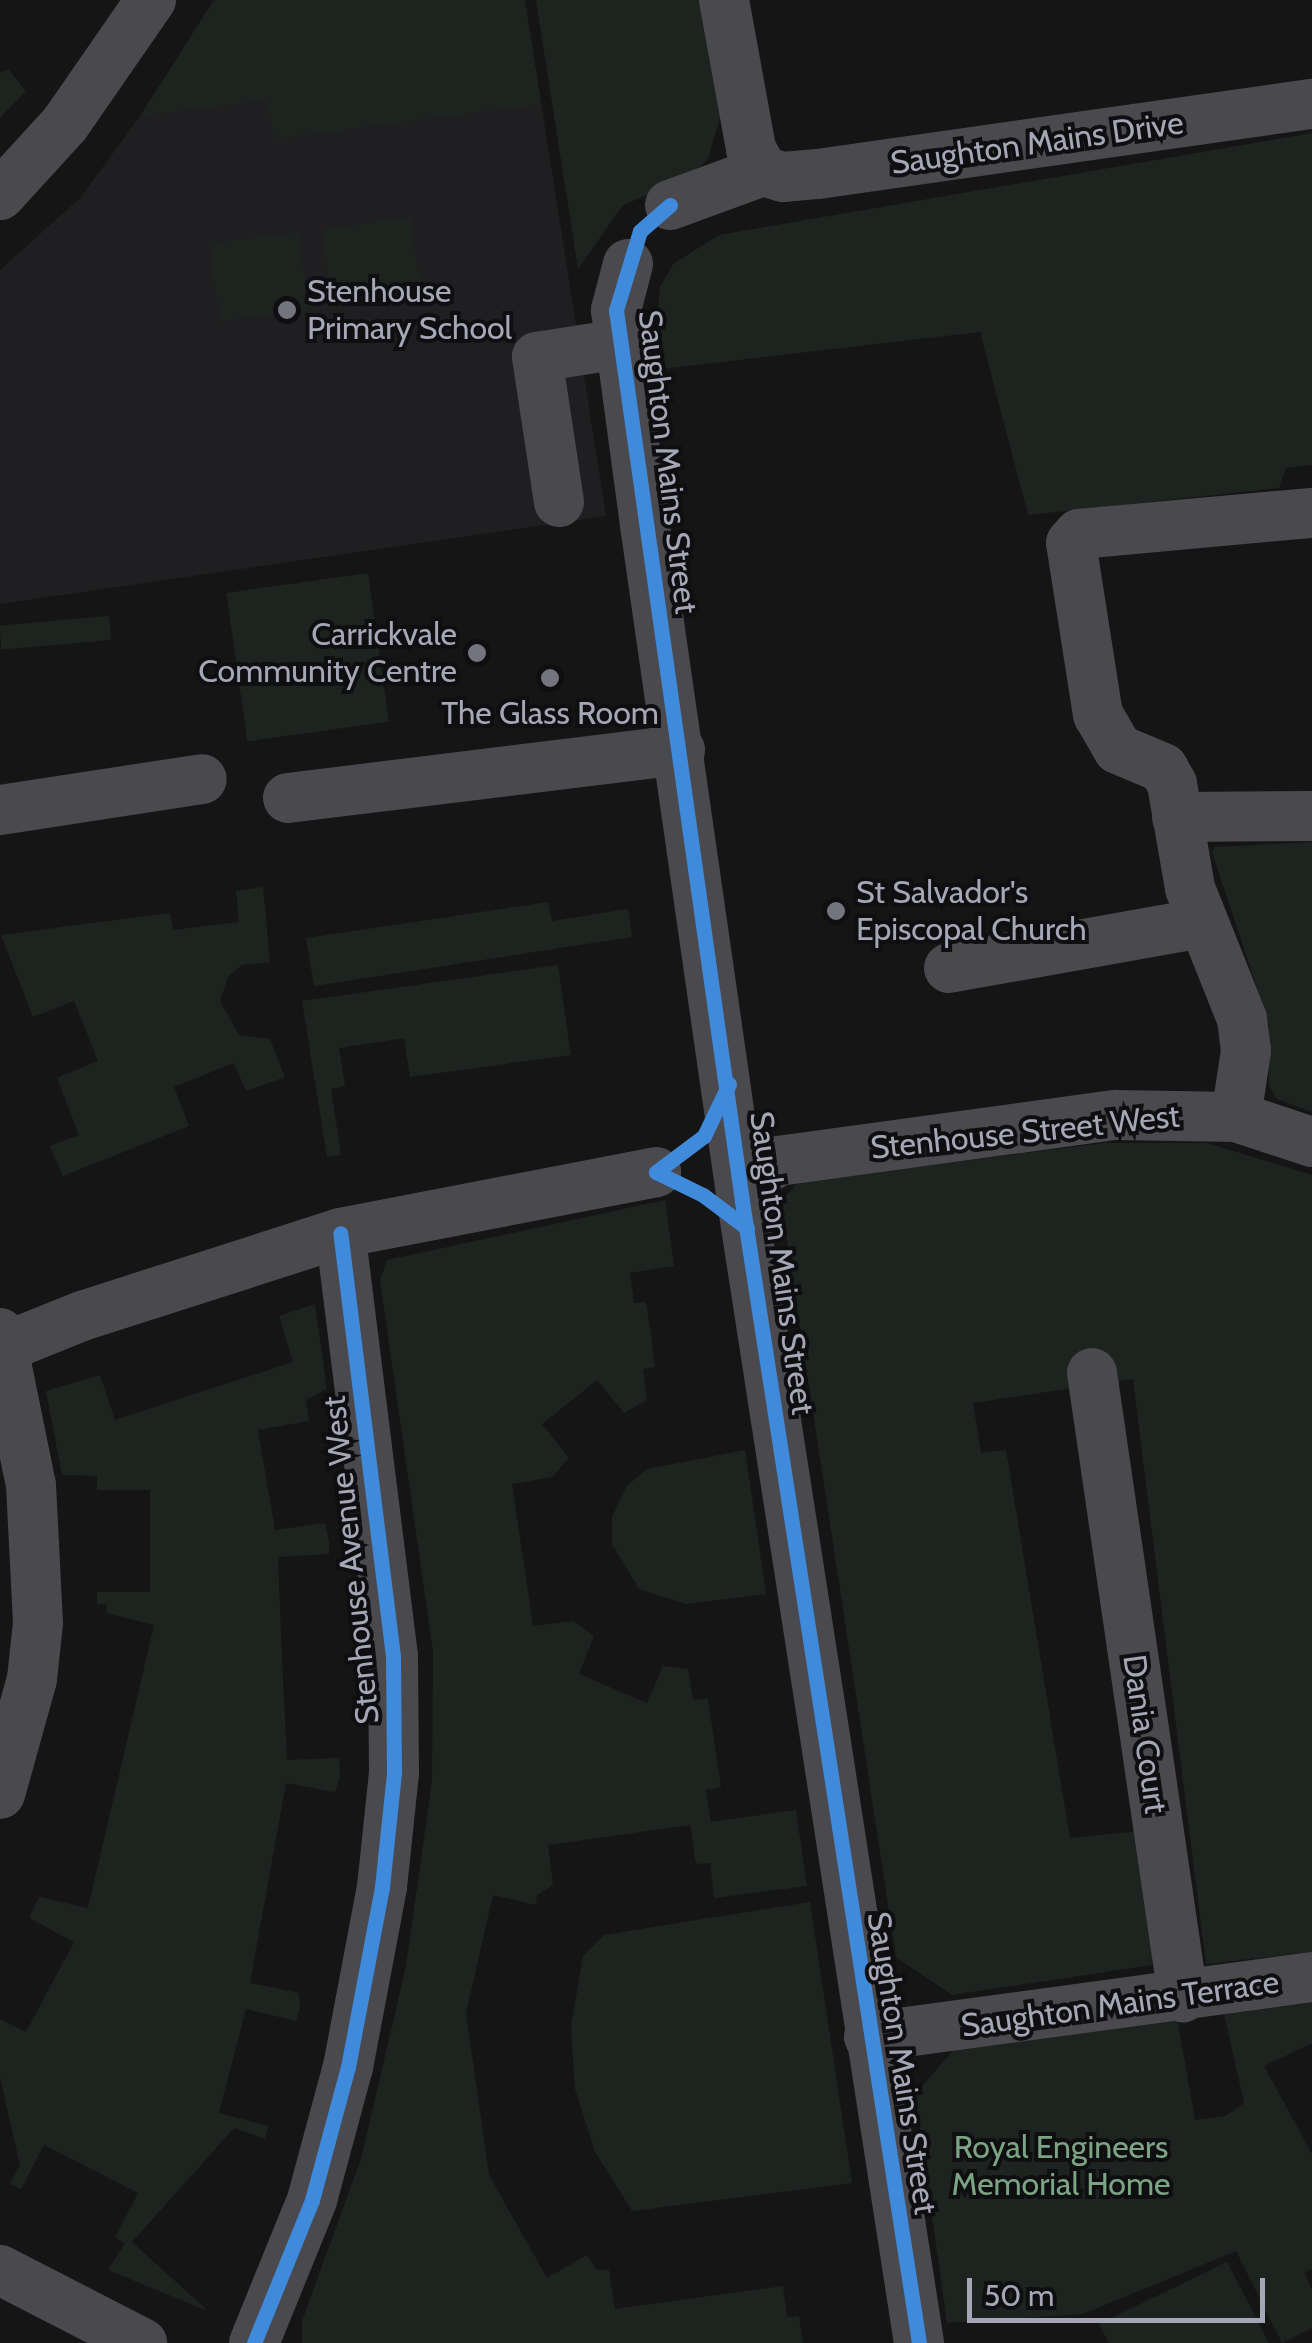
<!DOCTYPE html>
<style>
body{margin:0}
#map{position:relative;width:1312px;height:2343px;overflow:hidden;background:#151515;font-family:Cabin,sans-serif}
div>[style]{position:absolute}
.built>*{inset:0;background:#1f1f21}
.green>*{inset:0;background:#1d241f;transform-origin:0 0}
.minor>*{height:50px;margin:-25px;padding:0 25px;transform-origin:25px;border-radius:25px;background:#49494e}
.cycleway>*{height:15px;margin:-7.5px;padding:0 7.5px;transform-origin:7.5px;border-radius:7.5px;background:#408adc}
.dots>*{width:28px;height:28px;translate:-50% -50%;box-sizing:border-box;border:5px solid #0f0f11;border-radius:50%}
span{translate:-50% -50%;white-space:nowrap;text-align:center;line-height:1.15;-webkit-text-stroke:8px #0f0f11;paint-order:stroke}
.street-label{font-size:32px;color:#a5a7b7}
.poi-label{font-size:32px;color:#a5a7b7}
.left{translate:0 -50%;text-align:left}
.right{translate:-100% -50%;text-align:right}
.park-label{font-size:32px;color:#7ba384}
.scale{position:absolute;left:967px;top:2278px;width:298px;height:45px;box-sizing:border-box;border:5px solid #a5a7b7;border-top:0;padding-left:12px;font-size:30px;line-height:35px;white-space:nowrap;color:#a5a7b7;-webkit-text-stroke:8px #0f0f11;paint-order:stroke}
</style>
<div id="map">
<div class="built">
<div style="clip-path:polygon(214px 0,525px 0,606px 516px,0 604px,0 270px,80px 198px,157px 93px)"></div>
</div>
<div class="green">
<div style="clip-path:polygon(214px 0,525px 0,541px 104px,274px 139px,268px 100px,140px 116px)"></div>
<div style="clip-path:polygon(536px 0,707px 0,722px 110px,708px 159px,689px 178px,623px 205px,578px 269px)"></div>
<div style="clip-path:polygon(9px 70px,26px 91px,0 118px,0 73px)"></div>
<div style="clip-path:polygon(1312px 133px,1312px 465px,1286px 468px,1279px 488px,1028px 515px,980px 332px,653px 370px,660px 287px,673px 264px,719px 235px)"></div>
<div style="left:410px;top:217px;width:79px;height:89px;rotate:82deg"></div>
<div style="left:299px;top:232px;width:79px;height:90px;rotate:83deg"></div>
<div style="left:368px;top:573px;width:150px;height:143px;rotate:82deg"></div>
<div style="left:109px;top:616px;width:24px;height:110px;rotate:85deg"></div>
<div style="clip-path:polygon(1312px 842px,1312px 1112px,1277px 1099px,1269px 1086px,1269px 1024px,1212px 852px,1215px 847px)"></div>
<div style="clip-path:polygon(263px 887px,270px 962px,242px 965px,228px 977px,220px 1001px,239px 1035px,270px 1039px,285px 1077px,246px 1091px,234px 1063px,174px 1087px,189px 1126px,63px 1176px,50px 1146px,79px 1135px,57px 1078px,98px 1061px,74px 1001px,33px 1017px,1px 935px,170px 913px,173px 930px,239px 922px,236px 891px)"></div>
<div style="clip-path:polygon(548px 902px,552px 921px,628px 909px,632px 937px,314px 986px,306px 938px)"></div>
<div style="clip-path:polygon(558px 965px,571px 1055px,410px 1077px,404px 1038px,339px 1048px,345px 1086px,331px 1089px,341px 1155px,327px 1157px,302px 1001px)"></div>
<div style="clip-path:polygon(1104px 1143px,1207px 1143px,1312px 1175px,1312px 1952px,1206px 1964px,1133px 1379px,973px 1403px,981px 1453px,1006px 1450px,1070px 1838px,1151px 1830px,1152px 1965px,952px 1995px,896px 1957px,781px 1202px,798px 1182px)"></div>
<div style="clip-path:polygon(665px 1200px,674px 1266px,630px 1273px,634px 1303px,646px 1302px,651px 1334px,655px 1367px,643px 1369px,647px 1400px,624px 1413px,597px 1380px,542px 1424px,569px 1458px,552px 1477px,512px 1484px,533px 1626px,573px 1621px,594px 1636px,579px 1674px,647px 1703px,663px 1666px,688px 1669px,693px 1700px,708px 1699px,721px 1787px,706px 1790px,711px 1822px,796px 1810px,807px 1886px,714px 1898px,710px 1863px,696px 1864px,690px 1825px,548px 1845px,553px 1885px,537px 1895px,536px 1905px,493px 1895px,466px 2013px,489px 2175px,547px 2278px,587px 2255px,597px 2270px,609px 2270px,615px 2309px,783px 2286px,787px 2317px,799px 2316px,803px 2343px,302px 2343px,302px 2321px,361px 2159px,406px 1966px,432px 1781px,433px 1652px,380px 1280px,387px 1260px)"></div>
<div style="clip-path:polygon(315px 1304px,327px 1389px,306px 1400px,309px 1421px,258px 1430px,275px 1530px,325px 1523px,329px 1541px,329px 1554px,278px 1557px,282px 1658px,287px 1760px,339px 1758px,340px 1776px,335px 1792px,286px 1783px,250px 1983px,299px 1993px,300px 2007px,296px 2021px,246px 2009px,219px 2113px,268px 2126px,265px 2139px,234px 2128px,132px 2242px,208px 2311px,108px 2270px,125px 2243px,115px 2238px,138px 2193px,44px 2145px,21px 2189px,10px 2184px,20px 2165px,0 2078px,0 2019px,26px 2032px,74px 1942px,29px 1918px,39px 1897px,88px 1908px,154px 1625px,106px 1613px,107px 1605px,97px 1604px,97px 1592px,150px 1592px,150px 1490px,97px 1490px,97px 1476px,62px 1475px,46px 1391px,100px 1375px,115px 1420px,293px 1362px,279px 1316px)"></div>
<div style="clip-path:polygon(745px 1450px,766px 1594px,686px 1604px,639px 1589px,612px 1544px,612px 1517px,626px 1487px,647px 1469px)"></div>
<div style="clip-path:polygon(810px 1902px,852px 2183px,632px 2211px,595px 2152px,575px 2089px,571px 2027px,583px 1956px,604px 1935px)"></div>
<div style="clip-path:polygon(1312px 2003px,1312px 2043px,1264px 2066px,1312px 2154px,1312px 2269px,1304px 2273px,1312px 2289px,1312px 2328px,1282px 2343px,1236px 2251px,1083px 2314px,947px 2323px,915px 2094px,956px 2047px,1177px 2017px,1195px 2120px,1225px 2116px,1244px 2103px,1224px 2014px)"></div>
<div style="clip-path:polygon(1227px 2262px,1269px 2343px,1109px 2343px,1099px 2324px)"></div>
</div>
<div class="minor">
<div style="left:724px;top:0;width:151px;rotate:79.7deg"></div>
<div style="left:751px;top:149px;width:25px;rotate:61deg"></div>
<div style="left:763px;top:171px;width:21px;rotate:17deg"></div>
<div style="left:783px;top:177px;width:35px;rotate:-5deg"></div>
<div style="left:818px;top:174px;width:499px;rotate:-8.1deg"></div>
<div style="left:0;top:195px;width:96px;rotate:-47.5deg"></div>
<div style="left:65px;top:124px;width:151px;rotate:-55.3deg"></div>
<div style="left:670px;top:205px;width:99px;rotate:-20.1deg"></div>
<div style="left:628px;top:264px;width:48px;rotate:104.6deg"></div>
<div style="left:616px;top:310px;width:217px;rotate:82.3deg"></div>
<div style="left:645px;top:525px;width:683px;rotate:81.83deg"></div>
<div style="left:742px;top:1201px;width:1156px;rotate:81.19deg"></div>
<div style="left:559px;top:502px;width:147px;rotate:-98.6deg"></div>
<div style="left:537px;top:357px;width:84px;rotate:-8.9deg"></div>
<div style="left:288px;top:798px;width:395px;rotate:-7deg"></div>
<div style="left:0;top:810px;width:204px;rotate:-8.7deg"></div>
<div style="left:1177px;top:817px;width:135px;rotate:-0.4deg"></div>
<div style="left:949px;top:968px;width:256px;rotate:-10.1deg"></div>
<div style="left:1236px;top:1117px;width:67px;rotate:-81.4deg"></div>
<div style="left:1246px;top:1051px;width:32px;rotate:-97deg"></div>
<div style="left:1242px;top:1019px;width:141px;rotate:-111.7deg"></div>
<div style="left:1190px;top:888px;width:106px;rotate:-99.8deg"></div>
<div style="left:1172px;top:784px;width:18px;rotate:-119deg"></div>
<div style="left:1163px;top:768px;width:49px;rotate:-157.1deg"></div>
<div style="left:1118px;top:749px;width:39px;rotate:-120deg"></div>
<div style="left:1098px;top:715px;width:174px;rotate:-98.9deg"></div>
<div style="left:1071px;top:543px;width:12px;rotate:-48deg"></div>
<div style="left:1079px;top:534px;width:234px;rotate:-5.2deg"></div>
<div style="left:742px;top:1184px;width:43px;rotate:-32.6deg"></div>
<div style="left:778px;top:1161px;width:341px;rotate:-7.8deg"></div>
<div style="left:1116px;top:1115px;width:120px;rotate:1deg"></div>
<div style="left:1236px;top:1117px;width:80px;rotate:18.2deg"></div>
<div style="left:0;top:1333px;width:155px;rotate:78.5deg"></div>
<div style="left:31px;top:1485px;width:138px;rotate:87.1deg"></div>
<div style="left:38px;top:1623px;width:56px;rotate:96.1deg"></div>
<div style="left:32px;top:1679px;width:119px;rotate:105.5deg"></div>
<div style="left:0;top:1349px;width:88px;rotate:-21.9deg"></div>
<div style="left:82px;top:1316px;width:271px;rotate:-17.8deg"></div>
<div style="left:340px;top:1233px;width:322px;rotate:-10.9deg"></div>
<div style="left:1092px;top:1373px;width:631px;rotate:81.7deg"></div>
<div style="left:869px;top:2037px;width:447px;rotate:-7.7deg"></div>
<div style="left:0;top:2270px;width:160px;rotate:27.2deg"></div>
<div style="left:254px;top:2343px;width:154px;rotate:-67.9deg"></div>
<div style="left:312px;top:2200px;width:138px;rotate:-74.9deg"></div>
<div style="left:348px;top:2067px;width:183px;rotate:-79.3deg"></div>
<div style="left:382px;top:1887px;width:116px;rotate:-84deg"></div>
<div style="left:394px;top:1772px;width:116px;rotate:-90.5deg"></div>
<div style="left:393px;top:1656px;width:426px;rotate:-97.1deg"></div>
</div>
<div class="cycleway">
<div style="left:670px;top:205px;width:40px;rotate:139deg"></div>
<div style="left:640px;top:231px;width:83px;rotate:106.9deg"></div>
<div style="left:616px;top:310px;width:900px;rotate:81.95deg"></div>
<div style="left:742px;top:1201px;width:1156px;rotate:81.19deg"></div>
<div style="left:729px;top:1084px;width:58px;rotate:115.7deg"></div>
<div style="left:704px;top:1136px;width:60px;rotate:143.1deg"></div>
<div style="left:656px;top:1172px;width:52px;rotate:26.1deg"></div>
<div style="left:703px;top:1195px;width:55px;rotate:36.9deg"></div>
<div style="left:254px;top:2343px;width:154px;rotate:-67.9deg"></div>
<div style="left:312px;top:2200px;width:138px;rotate:-74.9deg"></div>
<div style="left:348px;top:2067px;width:183px;rotate:-79.3deg"></div>
<div style="left:382px;top:1887px;width:116px;rotate:-84deg"></div>
<div style="left:394px;top:1772px;width:116px;rotate:-90.5deg"></div>
<div style="left:393px;top:1656px;width:426px;rotate:-97.1deg"></div>
</div>
<div class="dots">
<div style="left:287px;top:310px;background:#73747e"></div>
<div style="left:477px;top:653px;background:#73747e"></div>
<div style="left:550px;top:678px;background:#73747e"></div>
<div style="left:836px;top:911px;background:#73747e"></div>
</div>
<div class="street-label">
<span style="left:1037px;top:143px;rotate:-8deg">Saughton Mains Drive</span>
<span style="left:668px;top:462px;rotate:83deg">Saughton Mains Street</span>
<span style="left:1025px;top:1132px;rotate:-6deg">Stenhouse Street West</span>
<span style="left:782px;top:1263px;rotate:82deg">Saughton Mains Street</span>
<span style="left:351px;top:1560px;rotate:-96deg">Stenhouse Avenue West</span>
<span style="left:1145px;top:1734px;rotate:82deg">Dania Court</span>
<span style="left:1120px;top:2004px;rotate:-8deg">Saughton Mains Terrace</span>
<span style="left:902px;top:2063px;rotate:81deg">Saughton Mains Street</span>
</div>
<div class="poi-label">
<span class="left" style="left:307px;top:310px">Stenhouse<br>Primary School</span>
<span class="right" style="left:457px;top:653px">Carrickvale<br>Community Centre</span>
<span style="left:550px;top:713px">The Glass Room</span>
<span class="left" style="left:856px;top:911px">St Salvador's<br>Episcopal Church</span>
</div>
<div class="park-label">
<span style="left:1061px;top:2166px">Royal Engineers<br>Memorial Home</span>
</div>
<div class="scale">50 m</div>
</div>
